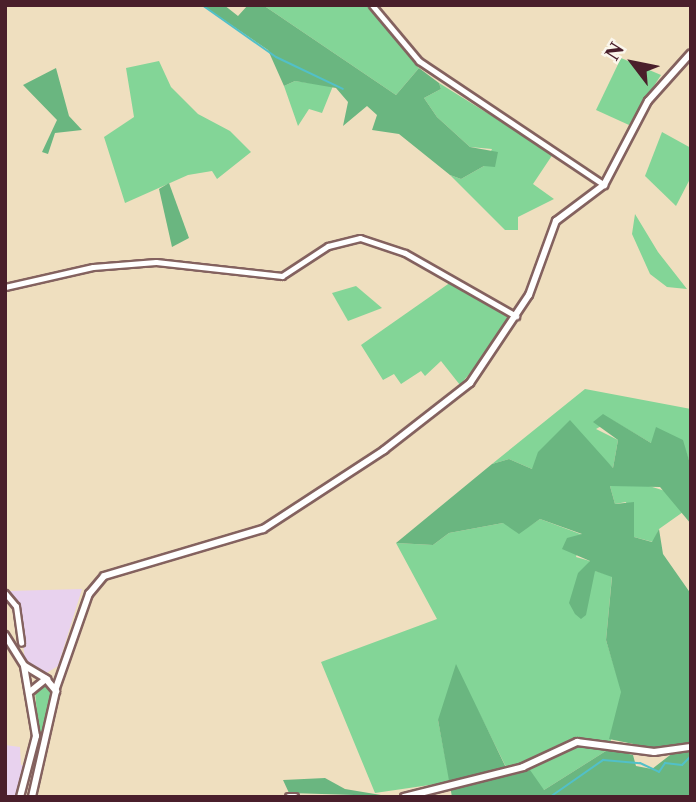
<!DOCTYPE html>
<style>
body{margin:0}
#map{position:relative;width:696px;height:802px;overflow:hidden;background:#efdfbf;font-family:"Libre Caslon Text",serif}
div>[style]{position:absolute}
.built>*{inset:0;background:#e8d2ee}
.green>*{inset:0;background:#83d597}
.forest>*{inset:0;background:#6ab680}
.stream>*{height:2px;margin:-1px;padding:0 1px;transform-origin:1px;border-radius:1px;background:#52c0c8}
.roads{filter:drop-shadow(2px 0 #84625f) drop-shadow(-2px 0 #84625f) drop-shadow(0 2px #84625f) drop-shadow(0 -2px #84625f)}
.minor>*{height:5px;margin:-2.5px;padding:0 2.5px;transform-origin:2.5px;border-radius:2.5px;background:#fff}
.major>*{height:6px;margin:-3px;padding:0 3px;transform-origin:3px;border-radius:3px;background:#fff}
span{translate:-50% -50%;white-space:nowrap;text-align:center;line-height:1.15;-webkit-text-stroke:6px #fbf7ec;paint-order:stroke}
.frame{position:absolute;inset:0;border:7px solid #4a1f2b;pointer-events:none}
.north{position:absolute;left:598px;top:28px;width:70px;height:70px;-webkit-text-stroke:5px #fbf7ec;paint-order:stroke;rotate:302deg;font-size:19px;font-weight:700;line-height:28px;text-align:center;color:#4a1f2b}
.north::after{content:'';display:block;margin:auto;width:24px;height:32px;background:#4a1f2b;clip-path:polygon(50% 0,100% 100%,50% 72%,0 100%)}
</style>
<div id="map">
<div class="built">
<div style="clip-path:polygon(82px 589px,58px 666px,45px 674px,25px 660px,18px 606px,8px 591px)"></div>
<div style="clip-path:polygon(5px 745px,20px 747px,21px 765px,28px 766px,16px 797px,5px 797px)"></div>
</div>
<div class="green">
<div style="clip-path:polygon(263px 5px,369px 5px,419px 68px,396px 95px)"></div>
<div style="clip-path:polygon(621px 58px,661px 75px,629px 125px,596px 110px)"></div>
<div style="clip-path:polygon(159px 61px,171px 87px,198px 114px,230px 131px,251px 152px,217px 179px,212px 171px,188px 175px,125px 203px,104px 137px,134px 117px,126px 68px)"></div>
<div style="clip-path:polygon(295px 81px,333px 86px,322px 113px,309px 109px,298px 126px,284px 86px)"></div>
<div style="clip-path:polygon(439px 83px,553px 154px,533px 184px,554px 199px,518px 217px,518px 230px,505px 230px,450px 175px,461px 179px,484px 166px,492px 149px,470px 147px,437px 117px,424px 98px,441px 89px)"></div>
<div style="clip-path:polygon(662px 132px,691px 148px,691px 177px,676px 206px,645px 176px)"></div>
<div style="clip-path:polygon(635px 214px,658px 252px,687px 289px,667px 287px,650px 274px,632px 234px)"></div>
<div style="clip-path:polygon(451px 282px,509px 316px,487px 353px,460px 385px,441px 361px,425px 376px,421px 371px,401px 384px,394px 374px,383px 380px,361px 345px)"></div>
<div style="clip-path:polygon(356px 286px,382px 308px,348px 321px,332px 293px)"></div>
<div style="clip-path:polygon(585px 389px,691px 409px,691px 467px,682px 440px,651px 443px,612px 420px,596px 429px,618px 440px,613px 468px,597px 453px,532px 469px,509px 459px,492px 464px)"></div>
<div style="clip-path:polygon(639px 483px,672px 493px,683px 512px,659px 529px,653px 542px,634px 537px,626px 502px,615px 504px,610px 486px)"></div>
<div style="clip-path:polygon(540px 519px,583px 535px,576px 557px,590px 561px,586px 568px,612px 576px,606px 640px,622px 692px,609px 749px,544px 790px,511px 777px,475px 705px,438px 720px,450px 782px,375px 793px,321px 662px,437px 619px,396px 543px,433px 545px,449px 533px,503px 523px,528px 527px)"></div>
<div style="clip-path:polygon(47px 683px,53px 692px,40px 749px,35px 691px)"></div>
</div>
<div class="forest">
<div style="clip-path:polygon(202px 5px,224px 5px,238px 16px,248px 5px,263px 5px,396px 95px,419px 68px,439px 83px,441px 89px,424px 98px,437px 117px,470px 147px,498px 152px,495px 167px,484px 166px,461px 179px,450px 175px,399px 134px,372px 130px,377px 115px,367px 106px,343px 126px,348px 102px,336px 88px,295px 81px,284px 86px,268px 50px)"></div>
<div style="clip-path:polygon(56px 68px,69px 116px,82px 130px,55px 133px,48px 154px,42px 152px,57px 120px,23px 85px)"></div>
<div style="clip-path:polygon(169px 183px,189px 238px,172px 247px,159px 189px)"></div>
<div style="clip-path:polygon(603px 414px,651px 443px,656px 427px,683px 440px,691px 467px,691px 524px,660px 487px,610px 486px,615px 504px,634px 502px,634px 537px,652px 542px,659px 529px,663px 554px,691px 594px,691px 743px,683px 745px,653px 748px,609px 739px,621px 692px,606px 640px,612px 577px,595px 571px,586px 615px,581px 619px,575px 614px,569px 603px,578px 573px,590px 561px,562px 549px,567px 538px,582px 534px,540px 519px,519px 534px,503px 523px,449px 533px,433px 545px,396px 543px,492px 464px,509px 459px,532px 469px,538px 452px,570px 420px,613px 468px,618px 440px,593px 422px)"></div>
<div style="clip-path:polygon(456px 664px,510px 776px,530px 770px,544px 790px,609px 749px,633px 755px,636px 766px,652px 769px,674px 752px,691px 750px,691px 797px,452px 797px,438px 720px)"></div>
<div style="clip-path:polygon(325px 778px,345px 789px,387px 796px,289px 793px,283px 780px)"></div>
</div>
<div class="stream">
<div style="left:202px;top:5px;width:90px;rotate:35.1deg"></div>
<div style="left:276px;top:57px;width:74px;rotate:25.5deg"></div>
<div style="left:550px;top:797px;width:65px;rotate:-34.9deg"></div>
<div style="left:603px;top:760px;width:37px;rotate:5deg"></div>
<div style="left:640px;top:763px;width:21px;rotate:25deg"></div>
<div style="left:659px;top:772px;width:11px;rotate:-56deg"></div>
<div style="left:665px;top:763px;width:17px;rotate:7deg"></div>
<div style="left:682px;top:765px;width:13px;rotate:-45deg"></div>
</div>
<div class="roads">
<div class="minor">
<div style="left:372px;top:5px;width:73px;rotate:50deg"></div>
<div style="left:419px;top:61px;width:223px;rotate:33.8deg"></div>
<div style="left:5px;top:287px;width:90px;rotate:-12.8deg"></div>
<div style="left:93px;top:267px;width:63px;rotate:-4.5deg"></div>
<div style="left:156px;top:262px;width:127px;rotate:6.3deg"></div>
<div style="left:282px;top:276px;width:55px;rotate:-33.1deg"></div>
<div style="left:328px;top:246px;width:33px;rotate:-14deg"></div>
<div style="left:360px;top:238px;width:47px;rotate:18.4deg"></div>
<div style="left:405px;top:253px;width:128px;rotate:29.6deg"></div>
<div style="left:5px;top:593px;width:17px;rotate:50deg"></div>
<div style="left:16px;top:606px;width:37px;rotate:82deg"></div>
</div>
<div class="major">
<div style="left:5px;top:635px;width:36px;rotate:58deg"></div>
<div style="left:24px;top:666px;width:71px;rotate:80.3deg"></div>
<div style="left:36px;top:736px;width:63px;rotate:104.7deg"></div>
<div style="left:25px;top:666px;width:26px;rotate:31deg"></div>
<div style="left:56px;top:688px;width:100px;rotate:-70.7deg"></div>
<div style="left:89px;top:594px;width:23px;rotate:-50deg"></div>
<div style="left:104px;top:576px;width:166px;rotate:-16.5deg"></div>
<div style="left:263px;top:529px;width:145px;rotate:-33.1deg"></div>
<div style="left:384px;top:450px;width:109px;rotate:-37.9deg"></div>
<div style="left:470px;top:383px;width:106px;rotate:-56.2deg"></div>
<div style="left:529px;top:295px;width:79px;rotate:-70deg"></div>
<div style="left:556px;top:221px;width:60px;rotate:-36.9deg"></div>
<div style="left:604px;top:185px;width:95px;rotate:-62.4deg"></div>
<div style="left:648px;top:101px;width:64px;rotate:-48.1deg"></div>
<div style="left:31px;top:691px;width:19px;rotate:-39deg"></div>
<div style="left:46px;top:679px;width:16px;rotate:50deg"></div>
<div style="left:56px;top:691px;width:109px;rotate:102.8deg"></div>
<div style="left:289px;top:797px;width:6px"></div>
<div style="left:404px;top:797px;width:123px;rotate:-14.1deg"></div>
<div style="left:523px;top:767px;width:60px;rotate:-24.8deg"></div>
<div style="left:577px;top:742px;width:78px;rotate:7.4deg"></div>
<div style="left:654px;top:752px;width:37px;rotate:-8deg"></div>
</div>
</div>
<div class="frame"></div>
<div class="north">N</div>
</div>
